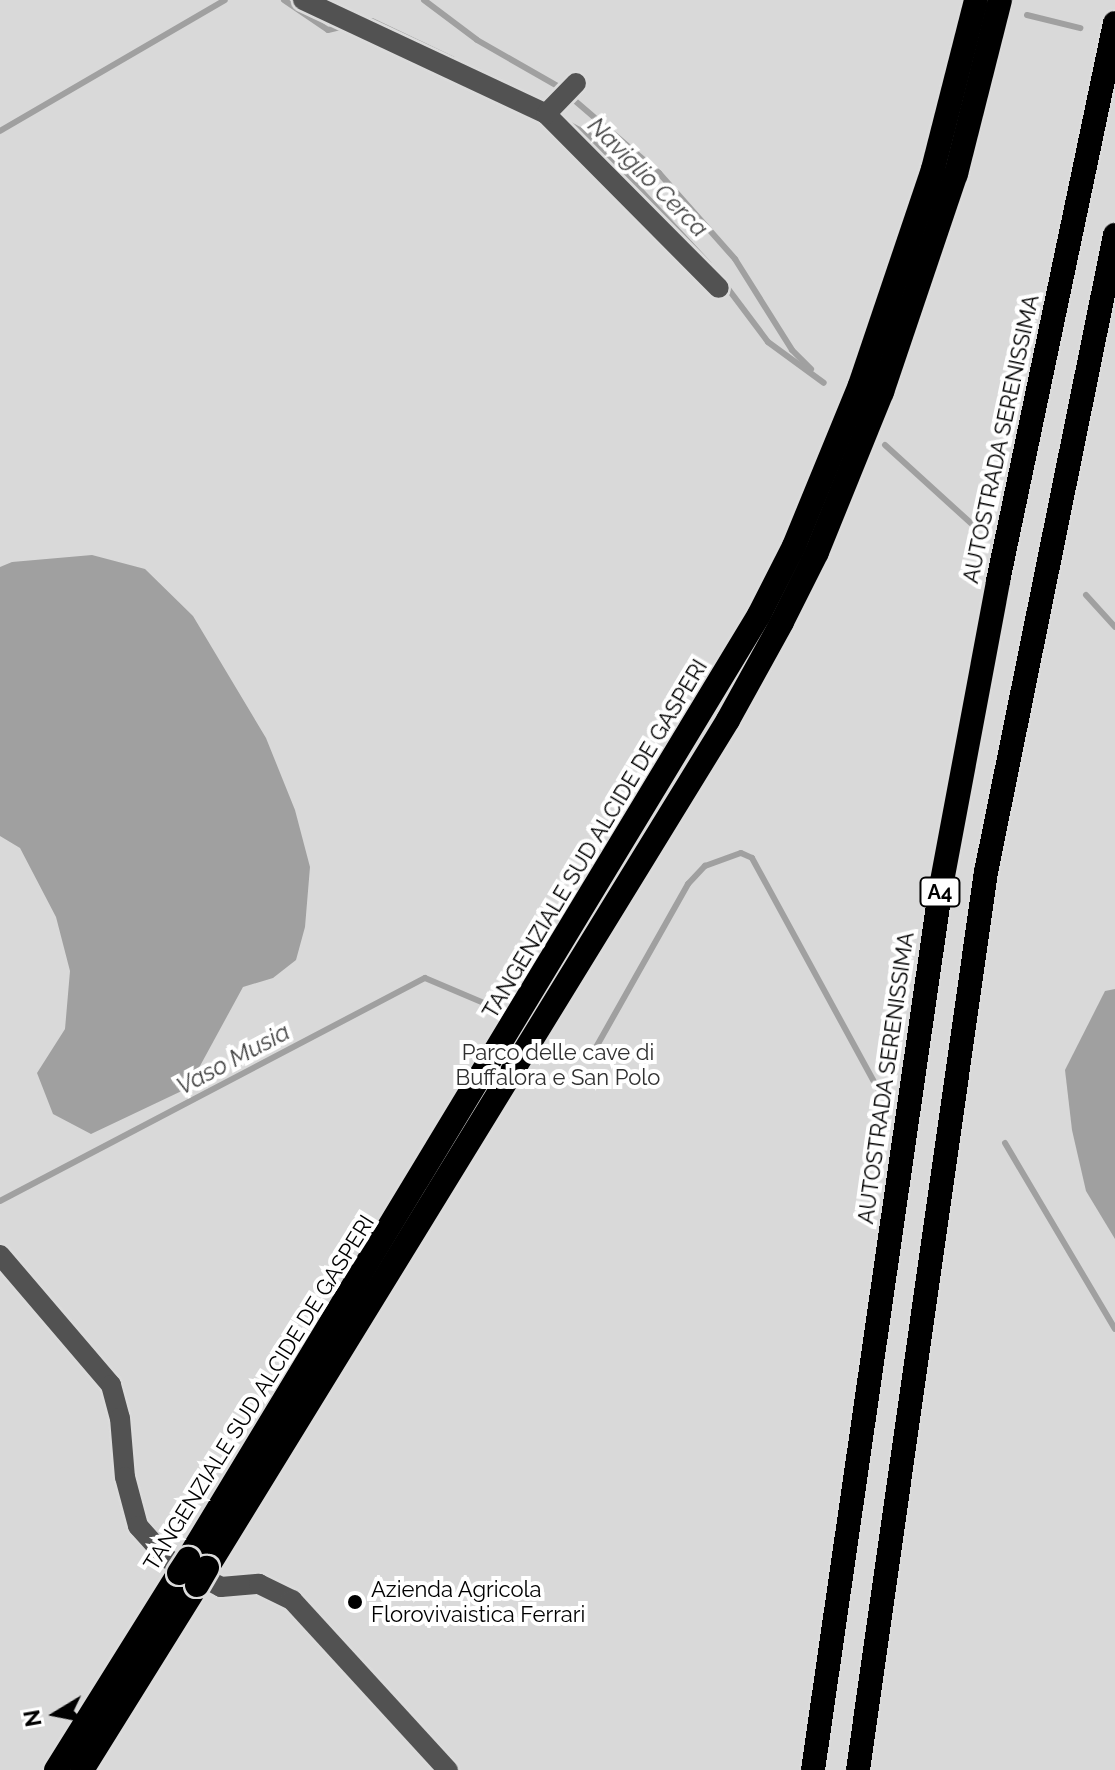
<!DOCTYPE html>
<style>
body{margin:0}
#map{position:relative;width:1115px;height:1770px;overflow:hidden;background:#fff;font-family:Raleway,sans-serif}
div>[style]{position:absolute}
.green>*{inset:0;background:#d9d9d9;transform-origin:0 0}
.water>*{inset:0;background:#a0a0a0}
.stream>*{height:6px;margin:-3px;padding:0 3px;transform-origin:3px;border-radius:3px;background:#a0a0a0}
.roads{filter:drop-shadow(2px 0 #dbdbdb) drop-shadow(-2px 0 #dbdbdb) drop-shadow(0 2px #dbdbdb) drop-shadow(0 -2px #dbdbdb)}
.minor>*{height:20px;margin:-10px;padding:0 10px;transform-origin:10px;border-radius:10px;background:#525252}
.highway>*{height:24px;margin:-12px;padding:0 12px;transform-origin:12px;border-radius:12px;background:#000}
.bridges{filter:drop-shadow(2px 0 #dbdbdb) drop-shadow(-2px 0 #dbdbdb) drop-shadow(0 2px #dbdbdb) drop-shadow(0 -2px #dbdbdb)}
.highway-bridge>*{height:24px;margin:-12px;padding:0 12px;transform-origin:12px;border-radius:12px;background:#000}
.dots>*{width:22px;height:22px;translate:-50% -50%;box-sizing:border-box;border:4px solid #fff;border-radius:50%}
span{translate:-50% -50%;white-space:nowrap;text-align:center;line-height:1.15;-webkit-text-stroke:8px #fff;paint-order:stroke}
.shield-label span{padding:2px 6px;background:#fff;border:2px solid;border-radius:6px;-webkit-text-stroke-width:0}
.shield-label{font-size:20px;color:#000;font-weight:700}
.street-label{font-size:22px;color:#000}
.park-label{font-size:22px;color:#303030}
.poi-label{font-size:22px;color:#000}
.left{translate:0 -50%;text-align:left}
.water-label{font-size:24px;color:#414141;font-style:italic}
.north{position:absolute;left:16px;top:1674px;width:80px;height:80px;-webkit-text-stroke:6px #fff;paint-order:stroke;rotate:260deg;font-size:22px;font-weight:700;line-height:32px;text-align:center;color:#000}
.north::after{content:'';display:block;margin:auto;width:28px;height:36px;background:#000;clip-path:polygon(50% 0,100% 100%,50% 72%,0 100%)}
</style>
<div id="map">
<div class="green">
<div style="left:0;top:0;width:1115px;height:1770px"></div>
</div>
<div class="water">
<div style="clip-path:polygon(92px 555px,145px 569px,193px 616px,266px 738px,295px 810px,310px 867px,305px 927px,296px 960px,273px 978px,243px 987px,188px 1088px,91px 1134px,53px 1114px,37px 1073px,65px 1029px,70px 971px,56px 917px,20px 848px,0 836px,0 567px,12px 562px)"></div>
<div style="clip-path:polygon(1115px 989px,1115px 1239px,1086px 1191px,1072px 1130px,1065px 1070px,1105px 991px)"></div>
</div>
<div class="stream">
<div style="left:284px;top:0;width:53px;rotate:34.3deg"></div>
<div style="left:328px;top:30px;width:18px;rotate:-13deg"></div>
<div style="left:424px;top:0;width:66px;rotate:37deg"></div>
<div style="left:477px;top:40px;width:95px;rotate:29.8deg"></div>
<div style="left:559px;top:87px;width:132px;rotate:40.7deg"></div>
<div style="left:659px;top:173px;width:115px;rotate:48.5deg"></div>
<div style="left:735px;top:259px;width:107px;rotate:57.9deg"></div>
<div style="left:792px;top:350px;width:27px;rotate:45deg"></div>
<div style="left:1027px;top:15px;width:55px;rotate:13.8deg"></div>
<div style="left:372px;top:21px;width:89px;rotate:25.4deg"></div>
<div style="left:567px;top:123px;width:25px;rotate:29deg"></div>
<div style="left:589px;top:135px;width:176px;rotate:47.1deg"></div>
<div style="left:0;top:131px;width:260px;rotate:-30.2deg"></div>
<div style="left:723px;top:282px;width:75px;rotate:53.1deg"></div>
<div style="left:768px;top:342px;width:69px;rotate:36.2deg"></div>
<div style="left:885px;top:445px;width:119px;rotate:42.3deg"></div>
<div style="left:1086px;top:595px;width:43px;rotate:47.8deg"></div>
<div style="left:590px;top:1058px;width:200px;rotate:-60.6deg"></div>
<div style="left:688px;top:884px;width:25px;rotate:-47deg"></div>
<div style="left:705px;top:866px;width:38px;rotate:-20deg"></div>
<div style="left:741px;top:853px;width:12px;rotate:24deg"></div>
<div style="left:752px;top:858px;width:268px;rotate:61.4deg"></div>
<div style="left:1005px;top:1143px;width:216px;rotate:59.4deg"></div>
<div style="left:0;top:1201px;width:480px;rotate:-27.7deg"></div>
<div style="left:425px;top:978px;width:64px;rotate:23deg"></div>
</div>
<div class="roads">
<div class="minor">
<div style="left:303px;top:0;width:268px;rotate:25.1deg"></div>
<div style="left:546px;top:114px;width:245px;rotate:45.2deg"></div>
<div style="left:546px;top:114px;width:43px;rotate:-45.9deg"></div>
<div style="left:0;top:1255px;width:171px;rotate:49.5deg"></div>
<div style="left:111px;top:1385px;width:34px;rotate:75deg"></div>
<div style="left:120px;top:1418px;width:59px;rotate:85.2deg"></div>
<div style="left:125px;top:1477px;width:51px;rotate:75.1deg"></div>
<div style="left:138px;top:1526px;width:24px;rotate:48deg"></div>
<div style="left:154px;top:1544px;width:18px;rotate:49deg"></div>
<div style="left:166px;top:1558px;width:62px;rotate:27.8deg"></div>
<div style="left:221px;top:1587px;width:38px;rotate:-5deg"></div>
<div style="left:259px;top:1584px;width:37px;rotate:26deg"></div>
<div style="left:292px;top:1600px;width:231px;rotate:47.5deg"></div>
</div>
<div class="highway">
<div style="left:188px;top:1559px;width:1103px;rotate:-58.83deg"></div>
<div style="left:759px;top:615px;width:77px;rotate:-63.1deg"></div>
<div style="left:794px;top:546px;width:174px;rotate:-67.7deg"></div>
<div style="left:860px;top:385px;width:228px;rotate:-71.3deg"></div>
<div style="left:933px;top:169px;width:174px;rotate:-75.7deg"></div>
<div style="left:207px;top:1568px;width:995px;rotate:-58.43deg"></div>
<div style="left:728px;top:720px;width:112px;rotate:-61.1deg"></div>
<div style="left:782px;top:622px;width:78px;rotate:-63.4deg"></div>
<div style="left:817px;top:552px;width:173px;rotate:-67.9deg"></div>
<div style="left:882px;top:392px;width:230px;rotate:-71.3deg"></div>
<div style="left:956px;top:174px;width:179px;rotate:-75.8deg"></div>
<div style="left:56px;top:1770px;width:232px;rotate:-58deg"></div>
<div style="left:82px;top:1770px;width:218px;rotate:-58.1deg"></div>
<div style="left:813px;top:1770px;width:887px;rotate:-81.77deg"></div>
<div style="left:940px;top:892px;width:316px;rotate:-79.4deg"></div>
<div style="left:998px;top:581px;width:570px;rotate:-78.16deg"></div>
<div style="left:858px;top:1770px;width:907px;rotate:-81.89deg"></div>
<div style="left:986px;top:872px;width:650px;rotate:-78.55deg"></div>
</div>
</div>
<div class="bridges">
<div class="highway-bridge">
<div style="left:179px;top:1573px;width:17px;rotate:-57deg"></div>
<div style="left:197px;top:1585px;width:20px;rotate:-60deg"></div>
</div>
</div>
<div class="dots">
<div style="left:355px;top:1602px;background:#000"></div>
</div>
<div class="shield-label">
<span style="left:940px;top:892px">A4</span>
</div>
<div class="street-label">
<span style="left:1001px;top:439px;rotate:-78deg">AUTOSTRADA SERENISSIMA</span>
<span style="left:595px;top:839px;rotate:-59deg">TANGENZIALE SUD ALCIDE DE GASPERI</span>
<span style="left:886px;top:1078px;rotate:-82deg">AUTOSTRADA SERENISSIMA</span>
<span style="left:259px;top:1393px;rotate:-58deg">TANGENZIALE SUD ALCIDE DE GASPERI</span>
</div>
<div class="park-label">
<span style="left:558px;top:1065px">Parco delle cave di<br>Buffalora e San Polo</span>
</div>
<div class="poi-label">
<span class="left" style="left:371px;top:1602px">Azienda Agricola<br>Florovivaistica Ferrari</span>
</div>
<div class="water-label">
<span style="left:648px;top:177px;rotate:45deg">Naviglio Cerca</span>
<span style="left:233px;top:1059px;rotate:-28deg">Vaso Musia</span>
</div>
<div class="north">N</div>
</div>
